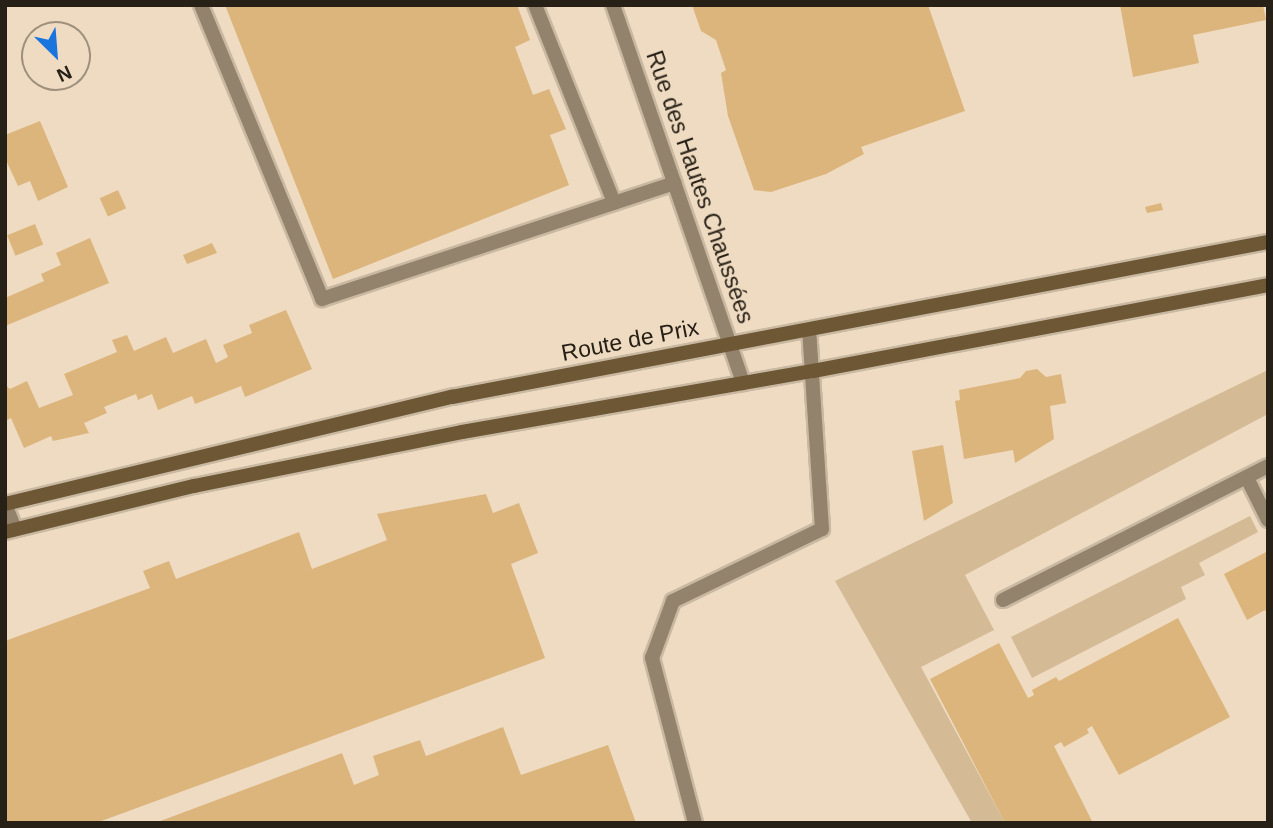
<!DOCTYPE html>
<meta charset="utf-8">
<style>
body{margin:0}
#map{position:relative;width:1273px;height:828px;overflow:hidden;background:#eedbc1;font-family:Helvetica,sans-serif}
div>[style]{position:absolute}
.green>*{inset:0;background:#d4ba95}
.building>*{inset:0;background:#dcb57d;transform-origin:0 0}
.roads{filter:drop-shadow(2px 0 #cab9a2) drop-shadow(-2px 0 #cab9a2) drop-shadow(0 2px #cab9a2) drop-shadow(0 -2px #cab9a2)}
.service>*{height:14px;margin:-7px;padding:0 7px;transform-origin:7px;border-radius:7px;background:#93826c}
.minor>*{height:14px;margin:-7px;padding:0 7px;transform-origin:7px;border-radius:7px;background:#93826c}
.secondary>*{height:14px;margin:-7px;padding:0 7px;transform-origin:7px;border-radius:7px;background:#6e5735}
span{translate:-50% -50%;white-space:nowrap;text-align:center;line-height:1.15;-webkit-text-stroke:7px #eedbc1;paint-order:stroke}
.street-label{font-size:23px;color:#272016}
.frame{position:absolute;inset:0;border:7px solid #272016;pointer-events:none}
.north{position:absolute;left:21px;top:21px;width:70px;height:70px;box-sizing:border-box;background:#eedbc1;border:2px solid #9e907d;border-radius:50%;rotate:155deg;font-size:19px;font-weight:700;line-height:28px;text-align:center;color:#272016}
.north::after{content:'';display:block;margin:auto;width:24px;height:32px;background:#1a74de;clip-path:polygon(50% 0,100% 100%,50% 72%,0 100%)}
</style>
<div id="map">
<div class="green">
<div style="clip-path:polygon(1268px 370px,1268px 414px,965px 575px,994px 630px,921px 667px,1005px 823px,972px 823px,835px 581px)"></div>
<div style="clip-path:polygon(1250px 516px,1258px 532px,1199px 563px,1205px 575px,1181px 587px,1186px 599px,1032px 678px,1011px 637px)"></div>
</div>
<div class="building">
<div style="clip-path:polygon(225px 5px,517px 5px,530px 40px,515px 47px,533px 95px,549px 89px,566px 129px,550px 135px,569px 185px,333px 279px)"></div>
<div style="clip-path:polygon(692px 5px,928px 5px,965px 111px,861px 147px,864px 154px,826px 174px,771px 192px,754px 190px,728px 116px,721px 73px,726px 70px,716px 40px,701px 31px)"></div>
<div style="clip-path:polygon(1120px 5px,1263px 5px,1266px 20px,1193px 35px,1199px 63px,1133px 77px)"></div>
<div style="clip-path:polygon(40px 121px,68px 187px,38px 201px,30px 181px,18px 186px,5px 158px,5px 135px)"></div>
<div style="left:118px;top:190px;width:20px;height:20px;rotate:66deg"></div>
<div style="clip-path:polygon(1161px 203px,1163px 210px,1147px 213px,1145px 207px)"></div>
<div style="left:35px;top:224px;width:22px;height:30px;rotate:68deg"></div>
<div style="clip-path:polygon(90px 238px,109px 283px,5px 326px,5px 298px,44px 281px,41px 274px,61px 265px,56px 253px)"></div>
<div style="clip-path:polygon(212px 243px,217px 253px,187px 264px,183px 255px)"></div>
<div style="clip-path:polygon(286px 310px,312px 369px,245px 397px,241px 386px,195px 404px,192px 396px,158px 410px,152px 394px,138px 400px,136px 394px,104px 407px,107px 413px,84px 423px,89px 433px,53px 441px,51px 436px,24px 448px,11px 418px,5px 421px,5px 385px,10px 389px,27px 381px,39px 408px,73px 395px,64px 374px,117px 352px,112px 340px,127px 335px,134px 351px,166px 337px,173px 353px,206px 339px,216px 363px,228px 357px,223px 345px,252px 333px,249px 325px)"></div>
<div style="clip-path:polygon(1037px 369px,1046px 377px,1061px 374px,1066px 403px,1050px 406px,1054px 439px,1015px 463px,1013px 450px,964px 459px,955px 401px,960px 400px,959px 390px,1020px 378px,1026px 371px)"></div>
<div style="clip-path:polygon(943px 445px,953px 503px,924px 521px,912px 451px)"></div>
<div style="clip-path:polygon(486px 494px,493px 513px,519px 503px,538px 553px,511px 564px,545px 658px,96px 823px,5px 823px,5px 641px,150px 588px,143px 571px,169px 561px,176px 579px,299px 532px,312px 569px,387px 540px,377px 514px)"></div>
<div style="clip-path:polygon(1268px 551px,1268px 615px,1265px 610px,1247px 620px,1224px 574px)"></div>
<div style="clip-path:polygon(1178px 618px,1230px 717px,1119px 775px,1092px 726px,1087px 729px,1089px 733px,1064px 747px,1061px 742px,1054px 746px,1093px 823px,1005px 823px,930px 679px,999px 643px,1028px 698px,1034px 695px,1032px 690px,1056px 677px,1059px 681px)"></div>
<div style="clip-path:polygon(503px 727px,521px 775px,608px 745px,636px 823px,155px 823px,342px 753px,354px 785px,379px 775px,373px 756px,420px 740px,426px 756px)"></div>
</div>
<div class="roads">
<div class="service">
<div style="left:201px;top:5px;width:318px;rotate:67.6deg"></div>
<div style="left:322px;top:299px;width:371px;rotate:-18.2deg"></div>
<div style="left:535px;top:5px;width:213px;rotate:68.2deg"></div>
<div style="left:1247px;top:478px;width:47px;rotate:63.4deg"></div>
<div style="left:1003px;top:600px;width:297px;rotate:-26.8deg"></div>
<div style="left:695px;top:823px;width:171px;rotate:-104.6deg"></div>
<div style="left:652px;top:658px;width:61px;rotate:-69.8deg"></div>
<div style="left:673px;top:601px;width:165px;rotate:-25.8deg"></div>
<div style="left:822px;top:529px;width:199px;rotate:-93.7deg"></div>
</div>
<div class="minor">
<div style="left:613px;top:5px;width:400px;rotate:71deg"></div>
<div style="left:5px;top:504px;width:27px;rotate:68deg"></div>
</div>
<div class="secondary">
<div style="left:5px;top:504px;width:460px;rotate:-13.5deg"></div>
<div style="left:452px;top:397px;width:831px;rotate:-10.76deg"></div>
<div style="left:5px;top:532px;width:195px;rotate:-13.7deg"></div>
<div style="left:194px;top:486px;width:273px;rotate:-11.4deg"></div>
<div style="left:462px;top:432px;width:356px;rotate:-9.9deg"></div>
<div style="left:813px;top:371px;width:463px;rotate:-10.7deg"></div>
</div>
</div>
<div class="street-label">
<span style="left:700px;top:187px;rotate:71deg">Rue des Hautes Chaussées</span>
<span style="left:630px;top:340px;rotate:-11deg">Route de Prix</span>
</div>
<div class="frame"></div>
<div class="north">N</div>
</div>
